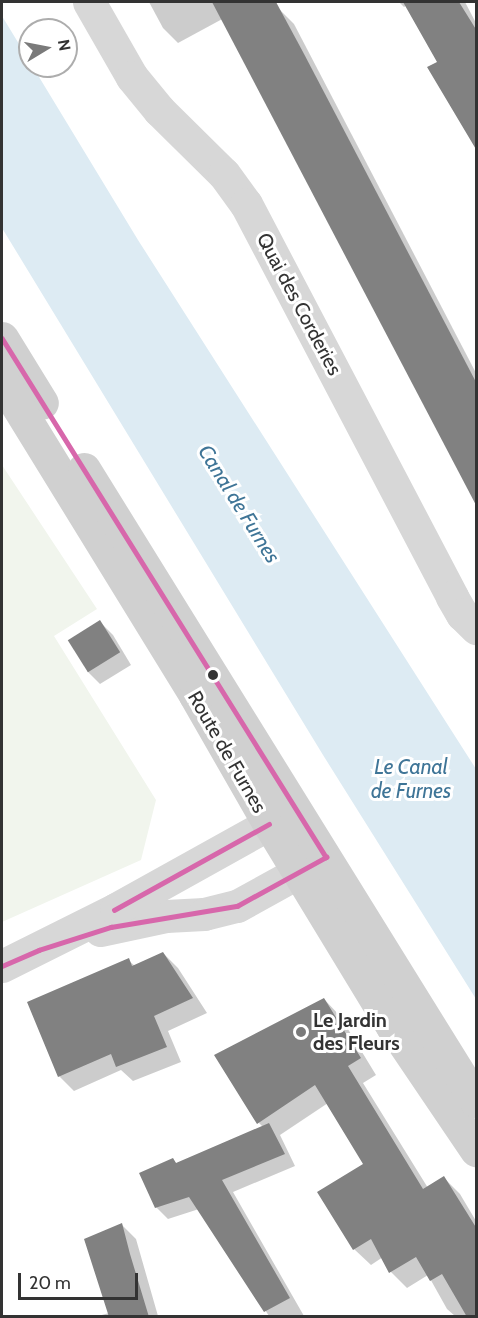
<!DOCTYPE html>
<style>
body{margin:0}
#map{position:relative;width:478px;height:1318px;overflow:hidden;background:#fff;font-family:Cabin,sans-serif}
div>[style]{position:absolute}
.green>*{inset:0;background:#f1f5ed}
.water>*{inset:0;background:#ddebf3}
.shadow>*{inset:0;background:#0003}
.building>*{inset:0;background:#818181;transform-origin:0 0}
.minor>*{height:33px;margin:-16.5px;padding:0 16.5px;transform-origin:16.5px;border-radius:16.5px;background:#d7d7d7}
.secondary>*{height:33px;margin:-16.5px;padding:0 16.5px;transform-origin:16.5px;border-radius:16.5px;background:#d0d0d0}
.bus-1>*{height:4.5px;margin:-2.25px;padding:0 2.25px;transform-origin:2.25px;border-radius:2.25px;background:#d767ab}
.dots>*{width:16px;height:16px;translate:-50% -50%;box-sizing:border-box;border:3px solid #fff;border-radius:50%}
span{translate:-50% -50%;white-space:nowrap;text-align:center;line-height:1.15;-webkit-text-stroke:6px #fff;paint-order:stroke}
.street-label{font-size:20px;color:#333}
.poi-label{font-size:20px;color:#333;font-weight:700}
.left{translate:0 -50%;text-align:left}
.water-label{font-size:21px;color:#3f7597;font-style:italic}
.frame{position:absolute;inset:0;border:3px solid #333;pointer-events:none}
.north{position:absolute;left:18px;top:18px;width:60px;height:60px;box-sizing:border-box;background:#fff;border:2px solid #adadad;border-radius:50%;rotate:80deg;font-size:16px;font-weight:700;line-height:24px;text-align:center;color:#333}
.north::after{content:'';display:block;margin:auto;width:21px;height:27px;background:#7a7a7a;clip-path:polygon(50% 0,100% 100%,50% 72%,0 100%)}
.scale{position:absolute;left:18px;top:1273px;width:120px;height:27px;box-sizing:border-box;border:3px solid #333;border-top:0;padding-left:8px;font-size:18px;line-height:21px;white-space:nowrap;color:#333;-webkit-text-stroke:4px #fff;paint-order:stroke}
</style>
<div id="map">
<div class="green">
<div style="clip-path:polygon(2px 465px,97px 609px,54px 636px,156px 800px,141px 860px,2px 922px)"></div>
</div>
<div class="water">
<div style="clip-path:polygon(2px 16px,138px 240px,476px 769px,476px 999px,323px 755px,2px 228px)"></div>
</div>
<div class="shadow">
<div style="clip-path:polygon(149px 2px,218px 2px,226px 17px,178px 43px,163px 28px)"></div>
<div style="clip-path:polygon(399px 2px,465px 2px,476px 23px,476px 139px,439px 62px,407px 5px,404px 7px)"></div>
<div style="clip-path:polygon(279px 9px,294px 24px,476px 373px,476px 505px)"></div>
<div style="clip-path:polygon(100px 622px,113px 635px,131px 665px,100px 684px,87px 671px)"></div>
<div style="clip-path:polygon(163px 953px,178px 968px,207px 1013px,168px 1031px,181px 1062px,133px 1081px,121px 1070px,74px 1091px,59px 1076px,128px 960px,135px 966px)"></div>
<div style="clip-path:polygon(324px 999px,340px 1016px,376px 1075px,363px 1083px,428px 1188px,444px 1178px,460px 1194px,476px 1221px,476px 1316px,455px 1316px,447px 1309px,428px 1275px,407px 1288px,391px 1272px,383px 1257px,371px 1265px,354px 1249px,366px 1164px,328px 1103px,280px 1135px,295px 1166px,233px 1192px,304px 1316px,269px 1316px,199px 1209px,168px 1219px,156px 1207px,173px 1160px,177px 1164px,263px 1127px,259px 1123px)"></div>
<div style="clip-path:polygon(122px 1225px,136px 1239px,158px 1316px,98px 1316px,109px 1313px)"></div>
</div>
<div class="building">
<div style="clip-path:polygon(212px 2px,276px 2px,303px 52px,477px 384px,477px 507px)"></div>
<div style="clip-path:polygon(403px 2px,459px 2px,477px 31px,477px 151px,427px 67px,437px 62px)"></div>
<div style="left:100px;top:620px;width:38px;height:38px;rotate:58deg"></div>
<div style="clip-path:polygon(163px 952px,193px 998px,154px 1016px,167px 1047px,116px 1067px,111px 1054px,58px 1077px,27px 1002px,129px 958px,132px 966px)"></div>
<div style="clip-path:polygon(324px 998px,361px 1058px,348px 1066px,423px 1189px,444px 1176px,477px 1229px,477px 1317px,467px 1317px,442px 1274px,430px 1281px,416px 1257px,389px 1273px,371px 1239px,353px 1250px,317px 1192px,363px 1164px,315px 1085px,257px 1124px,214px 1055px)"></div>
<div style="clip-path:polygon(269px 1123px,285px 1154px,222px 1180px,290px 1298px,264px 1312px,189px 1197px,155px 1208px,139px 1173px,173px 1158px,176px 1163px)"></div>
<div style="clip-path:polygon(122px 1223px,130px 1254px,149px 1317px,109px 1317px,84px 1239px)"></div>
</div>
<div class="minor">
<div style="left:89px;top:2px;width:86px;rotate:60.2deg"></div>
<div style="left:132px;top:77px;width:43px;rotate:50.7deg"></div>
<div style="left:159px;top:110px;width:91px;rotate:44.6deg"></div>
<div style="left:224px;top:174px;width:37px;rotate:54deg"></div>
<div style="left:246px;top:204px;width:444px;rotate:62.3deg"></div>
<div style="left:452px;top:597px;width:20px;rotate:60deg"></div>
<div style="left:462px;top:614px;width:20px;rotate:45deg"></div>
<div style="left:100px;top:930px;width:67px;rotate:-12deg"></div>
<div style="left:166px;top:916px;width:38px;rotate:-3deg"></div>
<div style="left:204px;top:914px;width:34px;rotate:-14deg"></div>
<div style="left:237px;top:906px;width:97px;rotate:-28.9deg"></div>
<div style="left:2px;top:966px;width:127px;rotate:-26.6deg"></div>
<div style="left:116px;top:909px;width:204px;rotate:-29.1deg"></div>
</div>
<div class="secondary">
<div style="left:2px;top:338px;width:76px;rotate:58.4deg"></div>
<div style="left:2px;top:381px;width:369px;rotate:58.4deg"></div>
<div style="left:195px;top:695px;width:149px;rotate:60.2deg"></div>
<div style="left:269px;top:824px;width:237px;rotate:58.7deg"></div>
<div style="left:392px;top:1026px;width:150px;rotate:55.9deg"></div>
<div style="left:84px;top:469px;width:744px;rotate:58.19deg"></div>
</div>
<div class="bus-1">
<div style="left:2px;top:338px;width:612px;rotate:58.02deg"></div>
<div style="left:114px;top:910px;width:177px;rotate:-29deg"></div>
<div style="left:2px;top:966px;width:40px;rotate:-23.4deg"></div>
<div style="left:39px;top:950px;width:76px;rotate:-17.7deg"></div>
<div style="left:111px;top:927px;width:128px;rotate:-9.5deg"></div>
<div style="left:237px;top:906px;width:102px;rotate:-28.8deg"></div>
</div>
<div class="dots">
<div style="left:213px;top:675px;background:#333"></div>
<div style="left:301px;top:1032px;background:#7a7a7a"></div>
</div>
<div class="street-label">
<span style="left:299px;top:304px;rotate:62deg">Quai des Corderies</span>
<span style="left:227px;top:752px;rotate:60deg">Route de Furnes</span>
</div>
<div class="poi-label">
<span class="left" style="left:313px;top:1032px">Le Jardin<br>des Fleurs</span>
</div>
<div class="water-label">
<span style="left:239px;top:504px;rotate:58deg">Canal de Furnes</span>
<span style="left:411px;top:779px">Le Canal<br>de Furnes</span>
</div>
<div class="frame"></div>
<div class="north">N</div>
<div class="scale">20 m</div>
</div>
